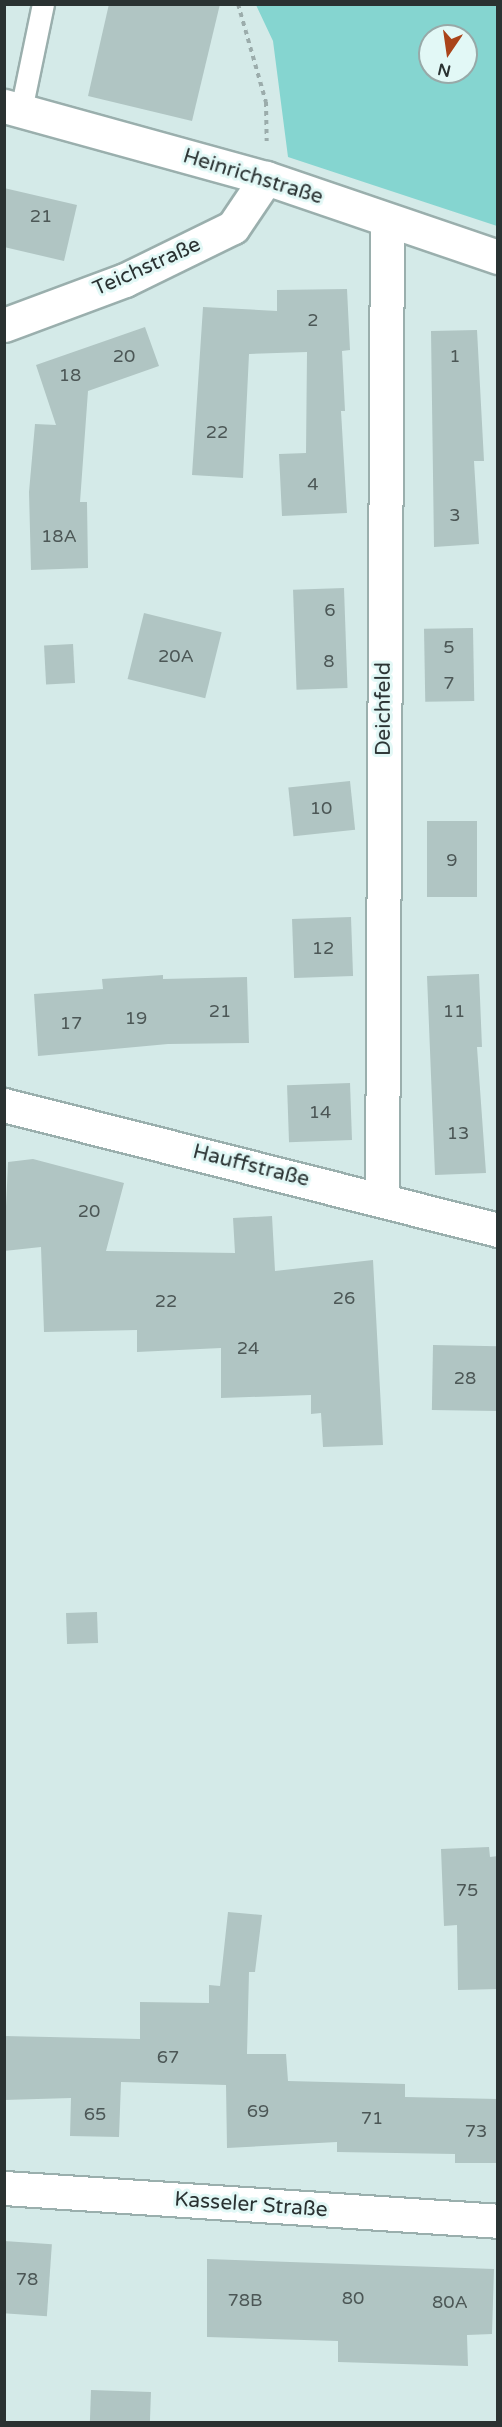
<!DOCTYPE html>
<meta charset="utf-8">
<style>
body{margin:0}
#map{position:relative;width:502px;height:2427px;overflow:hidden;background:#d4eae8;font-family:"Varela Round",sans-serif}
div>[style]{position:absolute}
.green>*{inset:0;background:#85d5d0}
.building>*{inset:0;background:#b0c5c3;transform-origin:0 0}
.path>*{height:4px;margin-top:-2px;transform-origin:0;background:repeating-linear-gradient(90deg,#9bacab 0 4.5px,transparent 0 9px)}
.roads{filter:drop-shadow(2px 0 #9aafad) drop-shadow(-2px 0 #9aafad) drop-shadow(0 2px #9aafad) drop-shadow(0 -2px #9aafad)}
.service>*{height:21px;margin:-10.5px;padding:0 10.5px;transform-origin:10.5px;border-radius:10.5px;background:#fff}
.minor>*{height:33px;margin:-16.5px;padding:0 16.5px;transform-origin:16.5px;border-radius:16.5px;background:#fff}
.tertiary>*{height:33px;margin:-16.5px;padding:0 16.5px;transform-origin:16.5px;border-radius:16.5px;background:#fff}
span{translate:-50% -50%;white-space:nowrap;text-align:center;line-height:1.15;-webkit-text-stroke:6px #e2f8f6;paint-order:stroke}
.number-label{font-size:18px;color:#4c5756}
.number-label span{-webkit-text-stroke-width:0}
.street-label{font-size:21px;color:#2a3232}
.frame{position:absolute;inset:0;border:6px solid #2a3232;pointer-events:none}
.north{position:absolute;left:418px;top:24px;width:60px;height:60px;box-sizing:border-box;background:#e2f8f6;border:2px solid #98a9a8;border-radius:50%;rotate:193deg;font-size:16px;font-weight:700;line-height:24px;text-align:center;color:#2a3232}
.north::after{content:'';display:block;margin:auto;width:21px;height:27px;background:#aa441a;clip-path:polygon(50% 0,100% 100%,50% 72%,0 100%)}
</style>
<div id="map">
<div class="green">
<div style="clip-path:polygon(evenodd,256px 5px,497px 5px,497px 226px,288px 157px,273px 41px,256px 5px,430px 36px,466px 36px,466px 72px,430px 72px,430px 36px)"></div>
</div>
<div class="building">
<div style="clip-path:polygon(109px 4px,220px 4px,192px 121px,88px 96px)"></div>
<div style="clip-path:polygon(4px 188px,77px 205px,64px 261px,4px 247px)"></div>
<div style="clip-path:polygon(347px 289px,350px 350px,342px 351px,345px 411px,341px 411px,347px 513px,282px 516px,279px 454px,306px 453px,307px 352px,249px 354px,243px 478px,192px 475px,203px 307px,277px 311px,277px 290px)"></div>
<div style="clip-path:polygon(145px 327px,159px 366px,88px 391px,80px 502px,87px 502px,88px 568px,31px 570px,29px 492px,35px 424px,56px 425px,36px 365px)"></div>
<div style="clip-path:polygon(477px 330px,484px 461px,474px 461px,479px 544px,434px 547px,431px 331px)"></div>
<div style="left:344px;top:588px;width:100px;height:51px;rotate:88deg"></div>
<div style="left:144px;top:613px;width:80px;height:68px;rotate:14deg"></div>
<div style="left:473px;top:628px;width:73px;height:49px;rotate:89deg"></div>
<div style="left:73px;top:644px;width:39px;height:29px;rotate:87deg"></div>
<div style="left:350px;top:781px;width:49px;height:62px;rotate:84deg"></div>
<div style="left:477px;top:821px;width:76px;height:50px;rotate:90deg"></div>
<div style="left:351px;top:917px;width:59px;height:59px;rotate:88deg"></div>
<div style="clip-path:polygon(479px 974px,482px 1047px,477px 1047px,486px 1173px,435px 1175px,427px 976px)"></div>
<div style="clip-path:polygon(163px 975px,163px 979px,247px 977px,249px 1043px,168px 1044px,38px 1056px,34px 994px,103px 989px,102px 979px)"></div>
<div style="left:350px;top:1083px;width:57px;height:63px;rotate:88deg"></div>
<div style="clip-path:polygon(33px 1159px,124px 1183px,106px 1251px,235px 1253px,233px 1218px,272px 1216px,275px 1271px,373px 1260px,383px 1445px,323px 1447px,321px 1413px,311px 1414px,311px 1395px,221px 1398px,221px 1348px,137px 1352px,137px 1330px,44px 1332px,41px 1247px,4px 1251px,8px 1162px)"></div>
<div style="left:433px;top:1345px;width:65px;height:65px;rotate:1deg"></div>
<div style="left:97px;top:1612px;width:31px;height:31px;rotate:88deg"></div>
<div style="clip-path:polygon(489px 1847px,490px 1857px,498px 1856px,498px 1989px,458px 1990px,457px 1925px,444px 1926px,441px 1849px)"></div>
<div style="clip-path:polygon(228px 1912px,262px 1915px,255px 1972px,249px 1972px,247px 2054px,286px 2054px,288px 2081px,405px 2084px,405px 2097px,498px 2099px,498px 2163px,455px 2163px,455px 2154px,337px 2152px,337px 2142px,227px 2148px,226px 2085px,121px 2082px,119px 2137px,70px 2136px,71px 2098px,4px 2100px,4px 2036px,140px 2039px,140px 2002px,209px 2003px,209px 1985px,220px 1986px)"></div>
<div style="left:4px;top:2241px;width:48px;height:72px;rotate:4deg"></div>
<div style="clip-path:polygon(207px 2259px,494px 2269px,492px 2334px,467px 2335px,468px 2366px,338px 2362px,338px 2341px,207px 2337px)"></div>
<div style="left:91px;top:2390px;width:60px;height:32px;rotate:2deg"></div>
</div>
<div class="path">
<div style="left:238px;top:4px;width:102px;rotate:74.1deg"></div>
<div style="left:266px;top:102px;width:39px;rotate:89deg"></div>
</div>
<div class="roads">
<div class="service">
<div style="left:21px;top:110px;width:108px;rotate:-78.3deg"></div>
</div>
<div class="minor">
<div style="left:4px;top:106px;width:272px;rotate:15.4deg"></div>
<div style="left:266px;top:178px;width:245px;rotate:18.8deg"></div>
<div style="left:4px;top:325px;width:129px;rotate:-20.4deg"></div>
<div style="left:125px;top:280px;width:120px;rotate:-26.1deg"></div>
<div style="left:233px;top:227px;width:59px;rotate:-56deg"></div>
<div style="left:4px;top:1105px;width:510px;rotate:14.2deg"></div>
<div style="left:382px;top:1198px;width:978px;rotate:-89.71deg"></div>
</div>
<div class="tertiary">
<div style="left:4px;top:2188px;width:495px;rotate:3.8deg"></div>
</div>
</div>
<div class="number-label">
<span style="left:41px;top:216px">21</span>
<span style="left:313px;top:320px">2</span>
<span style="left:124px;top:356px">20</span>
<span style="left:455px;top:356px">1</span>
<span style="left:70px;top:375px">18</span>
<span style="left:217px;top:432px">22</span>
<span style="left:313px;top:484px">4</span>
<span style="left:455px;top:515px">3</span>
<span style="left:59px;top:536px">18A</span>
<span style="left:330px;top:610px">6</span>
<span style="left:449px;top:647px">5</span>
<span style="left:176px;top:656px">20A</span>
<span style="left:329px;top:661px">8</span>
<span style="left:449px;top:683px">7</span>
<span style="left:321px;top:808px">10</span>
<span style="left:452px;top:860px">9</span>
<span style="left:323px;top:948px">12</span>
<span style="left:220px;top:1011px">21</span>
<span style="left:454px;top:1011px">11</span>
<span style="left:136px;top:1018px">19</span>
<span style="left:71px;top:1023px">17</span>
<span style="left:320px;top:1112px">14</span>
<span style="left:458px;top:1133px">13</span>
<span style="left:89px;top:1211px">20</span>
<span style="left:344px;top:1298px">26</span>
<span style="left:166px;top:1301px">22</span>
<span style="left:248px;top:1348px">24</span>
<span style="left:465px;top:1378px">28</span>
<span style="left:467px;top:1890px">75</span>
<span style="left:168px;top:2057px">67</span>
<span style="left:258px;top:2111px">69</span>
<span style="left:95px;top:2114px">65</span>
<span style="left:372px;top:2118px">71</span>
<span style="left:476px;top:2131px">73</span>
<span style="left:27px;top:2279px">78</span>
<span style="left:353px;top:2298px">80</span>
<span style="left:245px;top:2300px">78B</span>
<span style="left:450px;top:2302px">80A</span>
</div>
<div class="street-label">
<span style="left:253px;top:177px;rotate:17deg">Heinrichstraße</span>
<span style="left:147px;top:267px;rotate:-24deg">Teichstraße</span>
<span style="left:384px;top:709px;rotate:-90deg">Deichfeld</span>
<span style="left:251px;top:1166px;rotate:14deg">Hauffstraße</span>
<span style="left:251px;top:2205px;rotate:4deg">Kasseler Straße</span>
</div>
<div class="frame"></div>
<div class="north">N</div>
</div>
